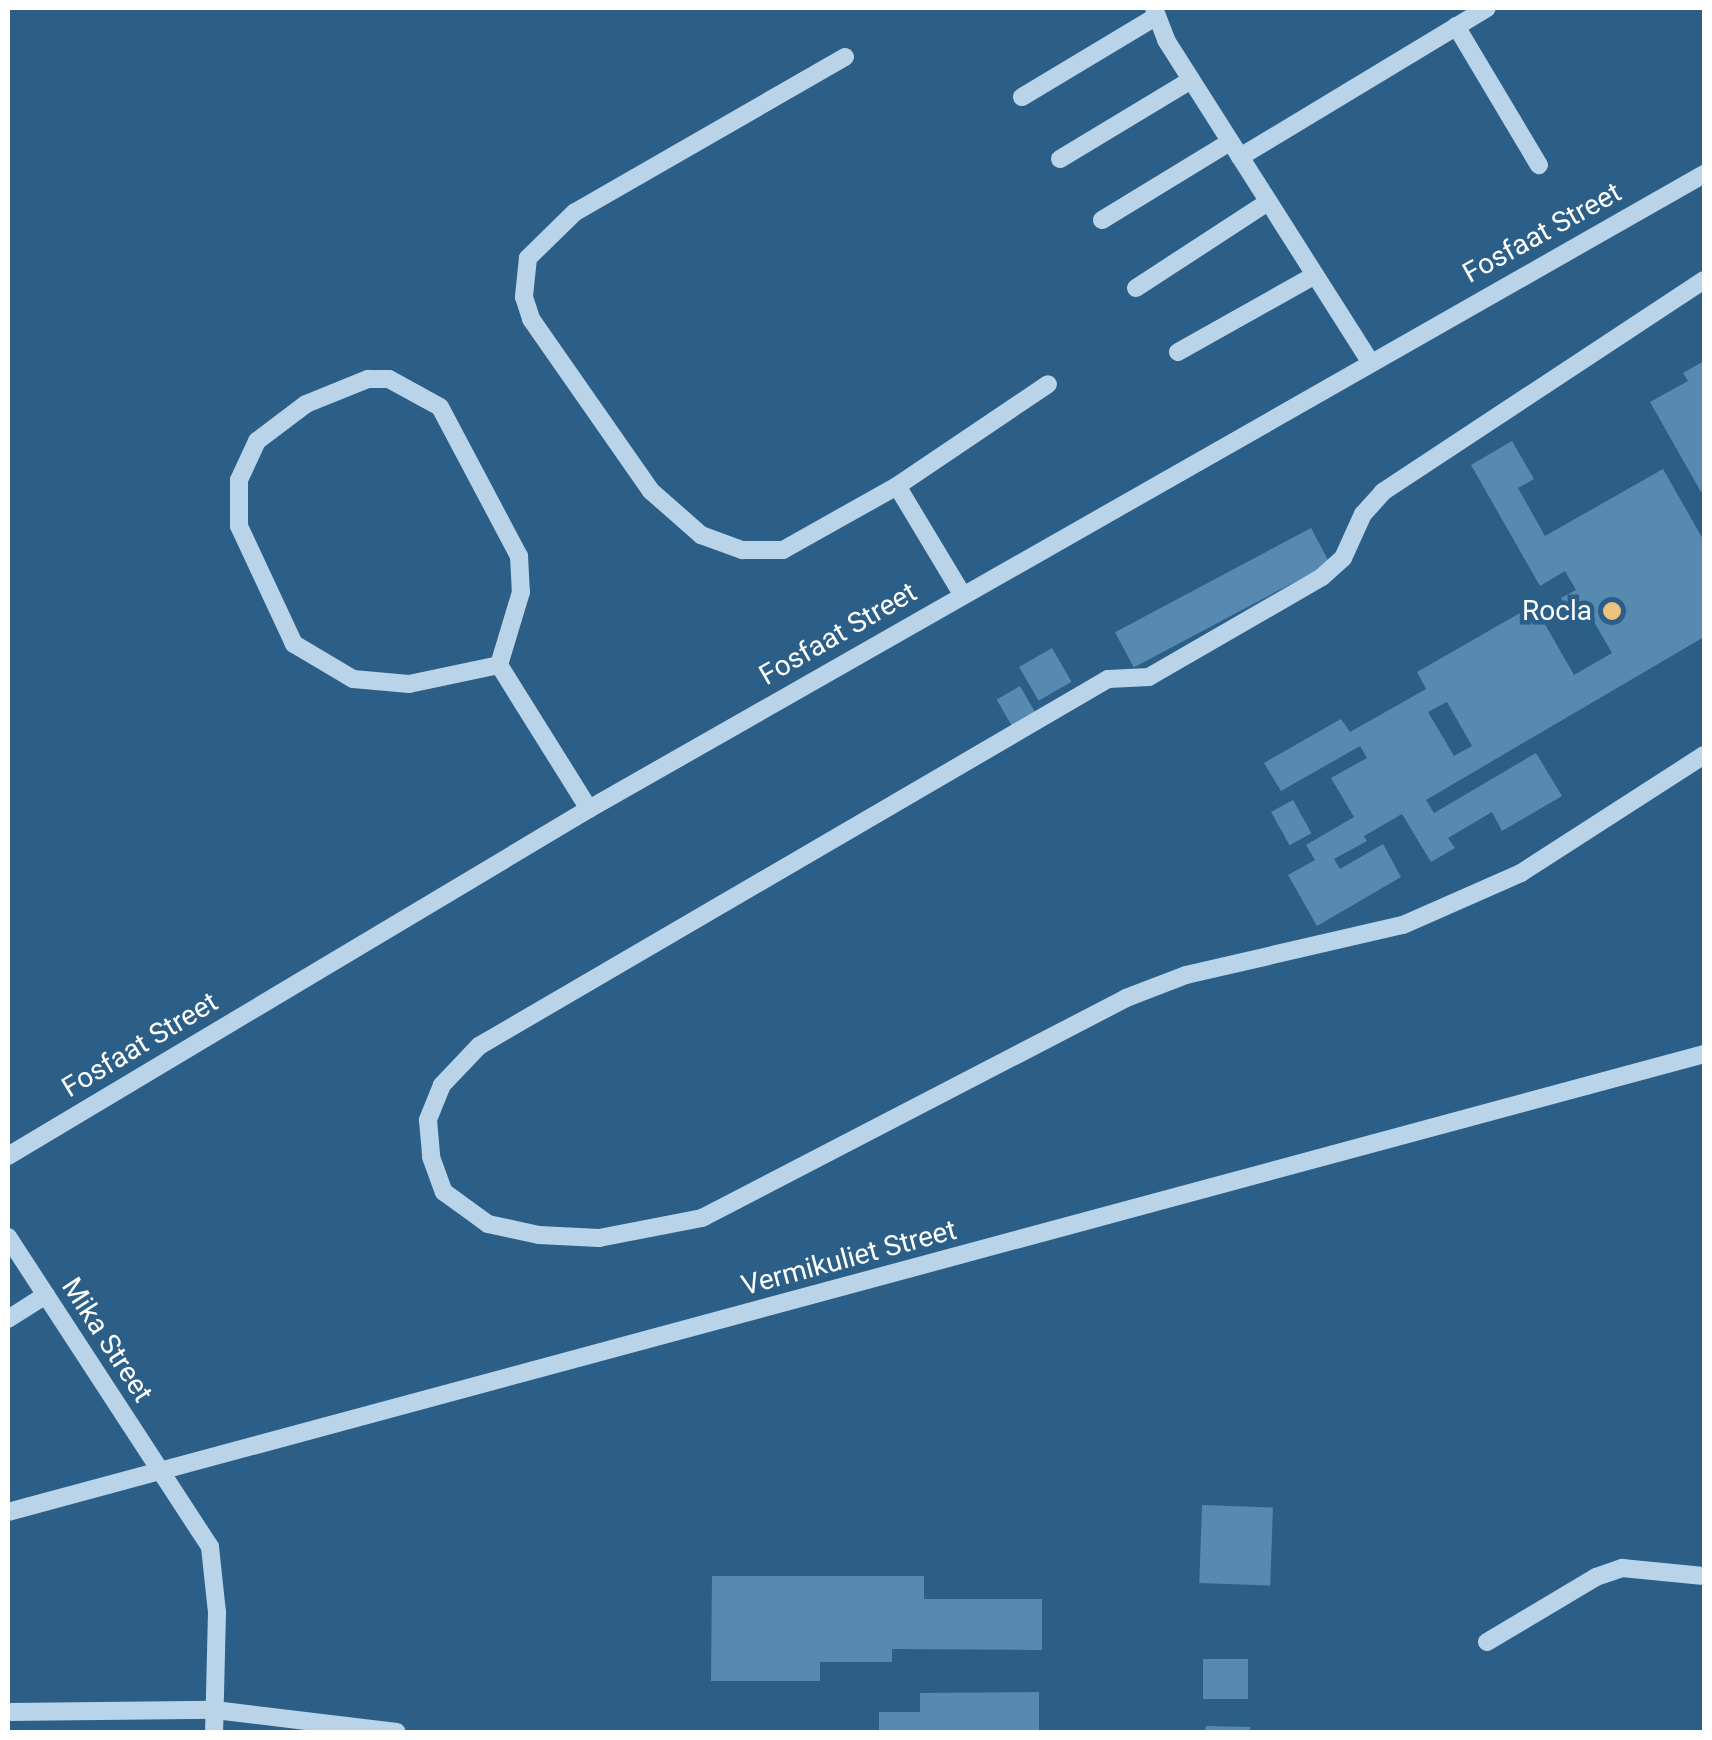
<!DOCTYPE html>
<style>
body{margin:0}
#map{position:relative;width:1712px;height:1740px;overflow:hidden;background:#2b5f88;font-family:Roboto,sans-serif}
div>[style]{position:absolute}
.building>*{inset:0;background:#578ab1;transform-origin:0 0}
.minor>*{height:18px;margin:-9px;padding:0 9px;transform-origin:9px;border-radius:9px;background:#b9d4e8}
.dots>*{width:28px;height:28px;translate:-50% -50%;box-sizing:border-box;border:5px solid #2b5f88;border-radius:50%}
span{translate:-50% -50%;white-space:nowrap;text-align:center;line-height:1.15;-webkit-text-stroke:9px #2b5f88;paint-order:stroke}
.street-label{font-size:28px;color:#fff}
.poi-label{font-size:28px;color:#fff}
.right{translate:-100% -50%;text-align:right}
.frame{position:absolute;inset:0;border:10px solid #fff;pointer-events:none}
</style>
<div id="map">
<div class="building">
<div style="clip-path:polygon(1704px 361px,1704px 490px,1701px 492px,1650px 402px,1688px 381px,1683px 373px)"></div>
<div style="clip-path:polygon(evenodd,1512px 441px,1534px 479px,1518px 488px,1545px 536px,1663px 469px,1704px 541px,1704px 637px,1426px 800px,1434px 813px,1536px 753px,1562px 796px,1502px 831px,1492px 812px,1448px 838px,1455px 848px,1431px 862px,1402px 814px,1364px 836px,1367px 841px,1334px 859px,1340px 869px,1383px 844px,1401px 877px,1317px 926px,1288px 875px,1315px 860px,1306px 845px,1354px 817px,1331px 778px,1367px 758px,1360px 746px,1281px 791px,1264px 763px,1341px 719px,1350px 732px,1426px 689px,1417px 672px,1534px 605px,1574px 675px,1612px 653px,1590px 615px,1575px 623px,1561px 598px,1576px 590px,1565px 571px,1540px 586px,1471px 465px,1512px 441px,1447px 702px,1472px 746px,1454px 756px,1428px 712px,1447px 702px)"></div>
<div style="left:1311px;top:528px;width:40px;height:222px;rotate:62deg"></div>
<div style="left:1052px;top:648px;width:39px;height:38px;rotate:60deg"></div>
<div style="left:1020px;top:686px;width:34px;height:27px;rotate:60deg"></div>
<div style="left:1293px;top:800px;width:38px;height:25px;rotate:61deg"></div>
<div style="left:1202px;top:1505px;width:71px;height:78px;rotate:2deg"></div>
<div style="clip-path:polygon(712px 1576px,924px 1576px,924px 1599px,1042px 1599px,1042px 1650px,892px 1649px,892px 1662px,820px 1662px,820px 1681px,711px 1681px)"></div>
<div style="left:1203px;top:1659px;width:45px;height:40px"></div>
<div style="clip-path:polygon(1039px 1692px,1039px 1732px,879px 1732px,879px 1712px,920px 1712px,920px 1693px)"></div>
<div style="clip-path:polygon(1206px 1726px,1250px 1727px,1250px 1732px,1205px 1732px)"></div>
</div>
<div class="minor">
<div style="left:1154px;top:8px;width:34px;rotate:69deg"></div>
<div style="left:1166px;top:40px;width:381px;rotate:57.6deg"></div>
<div style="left:1456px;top:26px;width:162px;rotate:59.2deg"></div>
<div style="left:845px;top:57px;width:311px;rotate:150.1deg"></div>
<div style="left:575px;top:212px;width:66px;rotate:135.6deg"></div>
<div style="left:528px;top:258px;width:39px;rotate:96deg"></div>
<div style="left:524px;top:297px;width:23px;rotate:72deg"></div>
<div style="left:531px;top:319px;width:210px;rotate:55.1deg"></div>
<div style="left:651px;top:491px;width:67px;rotate:41.3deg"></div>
<div style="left:701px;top:535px;width:44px;rotate:20.1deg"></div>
<div style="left:742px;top:550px;width:41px"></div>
<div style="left:783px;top:550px;width:131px;rotate:-29.3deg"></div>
<div style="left:1022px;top:97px;width:155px;rotate:-31deg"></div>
<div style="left:1240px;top:157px;width:288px;rotate:-31.1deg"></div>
<div style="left:1060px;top:159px;width:153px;rotate:-31.1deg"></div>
<div style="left:1102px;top:220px;width:150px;rotate:-31.4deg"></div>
<div style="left:1704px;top:280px;width:385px;rotate:146.6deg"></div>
<div style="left:1383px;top:492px;width:30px;rotate:132deg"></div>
<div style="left:1363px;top:514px;width:48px;rotate:114.4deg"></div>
<div style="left:1343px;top:558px;width:28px;rotate:138deg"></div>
<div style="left:1322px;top:577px;width:200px;rotate:150deg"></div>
<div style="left:1149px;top:677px;width:41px;rotate:177.2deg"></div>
<div style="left:1108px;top:679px;width:728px;rotate:149.74deg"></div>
<div style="left:479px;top:1046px;width:54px;rotate:133.5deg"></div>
<div style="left:442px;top:1085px;width:38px;rotate:112deg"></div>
<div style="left:428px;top:1120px;width:37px;rotate:85deg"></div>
<div style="left:431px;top:1157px;width:37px;rotate:70deg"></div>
<div style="left:444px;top:1192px;width:54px;rotate:36deg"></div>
<div style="left:488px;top:1224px;width:52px;rotate:12.2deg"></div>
<div style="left:539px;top:1235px;width:60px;rotate:2.9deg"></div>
<div style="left:599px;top:1238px;width:105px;rotate:-11deg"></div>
<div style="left:702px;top:1218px;width:478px;rotate:-27.4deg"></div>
<div style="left:1126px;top:998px;width:64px;rotate:-21deg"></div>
<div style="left:1186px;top:975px;width:223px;rotate:-13deg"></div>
<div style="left:1403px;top:925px;width:129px;rotate:-23.8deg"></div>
<div style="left:1521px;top:873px;width:218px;rotate:-32.8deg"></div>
<div style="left:1136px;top:288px;width:158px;rotate:-33.1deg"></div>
<div style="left:1178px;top:352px;width:157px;rotate:-29.3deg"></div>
<div style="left:962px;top:594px;width:126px;rotate:-121deg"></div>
<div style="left:897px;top:486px;width:182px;rotate:-34deg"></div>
<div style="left:499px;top:665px;width:92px;rotate:168.1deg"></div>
<div style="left:409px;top:684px;width:56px;rotate:-174.9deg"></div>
<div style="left:353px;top:679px;width:69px;rotate:-149.3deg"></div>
<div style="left:294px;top:644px;width:130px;rotate:-115deg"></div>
<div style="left:239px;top:526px;width:46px;rotate:-90deg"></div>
<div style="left:239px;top:480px;width:43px;rotate:-65.2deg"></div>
<div style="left:257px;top:441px;width:61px;rotate:-37.1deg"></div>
<div style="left:306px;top:404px;width:67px;rotate:-22deg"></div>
<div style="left:368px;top:379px;width:21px"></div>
<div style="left:389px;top:379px;width:58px;rotate:28.8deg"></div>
<div style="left:440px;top:407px;width:169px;rotate:62.1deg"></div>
<div style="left:519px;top:556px;width:36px;rotate:87deg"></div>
<div style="left:521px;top:592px;width:76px;rotate:106.8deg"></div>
<div style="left:499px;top:665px;width:170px;rotate:58deg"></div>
<div style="left:8px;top:1156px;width:677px;rotate:-30.85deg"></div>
<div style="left:589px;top:809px;width:1283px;rotate:-29.66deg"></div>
<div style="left:8px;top:1237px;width:370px;rotate:56.9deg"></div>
<div style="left:210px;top:1547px;width:65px;rotate:83.9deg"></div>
<div style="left:217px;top:1612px;width:120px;rotate:91.4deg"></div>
<div style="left:8px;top:1319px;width:45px;rotate:-32.3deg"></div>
<div style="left:8px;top:1512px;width:1757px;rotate:-15.11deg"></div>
<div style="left:1487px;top:1642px;width:127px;rotate:-30.8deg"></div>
<div style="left:1596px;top:1577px;width:28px;rotate:-19deg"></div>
<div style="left:1622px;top:1568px;width:82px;rotate:5.6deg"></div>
<div style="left:8px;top:1712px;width:207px;rotate:-0.6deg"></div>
<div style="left:215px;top:1710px;width:183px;rotate:6.9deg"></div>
</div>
<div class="dots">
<div style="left:1612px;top:611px;background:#eec181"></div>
</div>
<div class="street-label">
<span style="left:1542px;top:233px;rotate:-29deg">Fosfaat Street</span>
<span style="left:838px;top:634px;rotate:-30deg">Fosfaat Street</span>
<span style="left:140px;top:1045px;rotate:-31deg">Fosfaat Street</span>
<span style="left:849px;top:1258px;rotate:-15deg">Vermikuliet Street</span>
<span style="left:107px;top:1340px;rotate:57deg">Mika Street</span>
</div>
<div class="poi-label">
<span class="right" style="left:1592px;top:611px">Rocla</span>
</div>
<div class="frame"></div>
</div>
